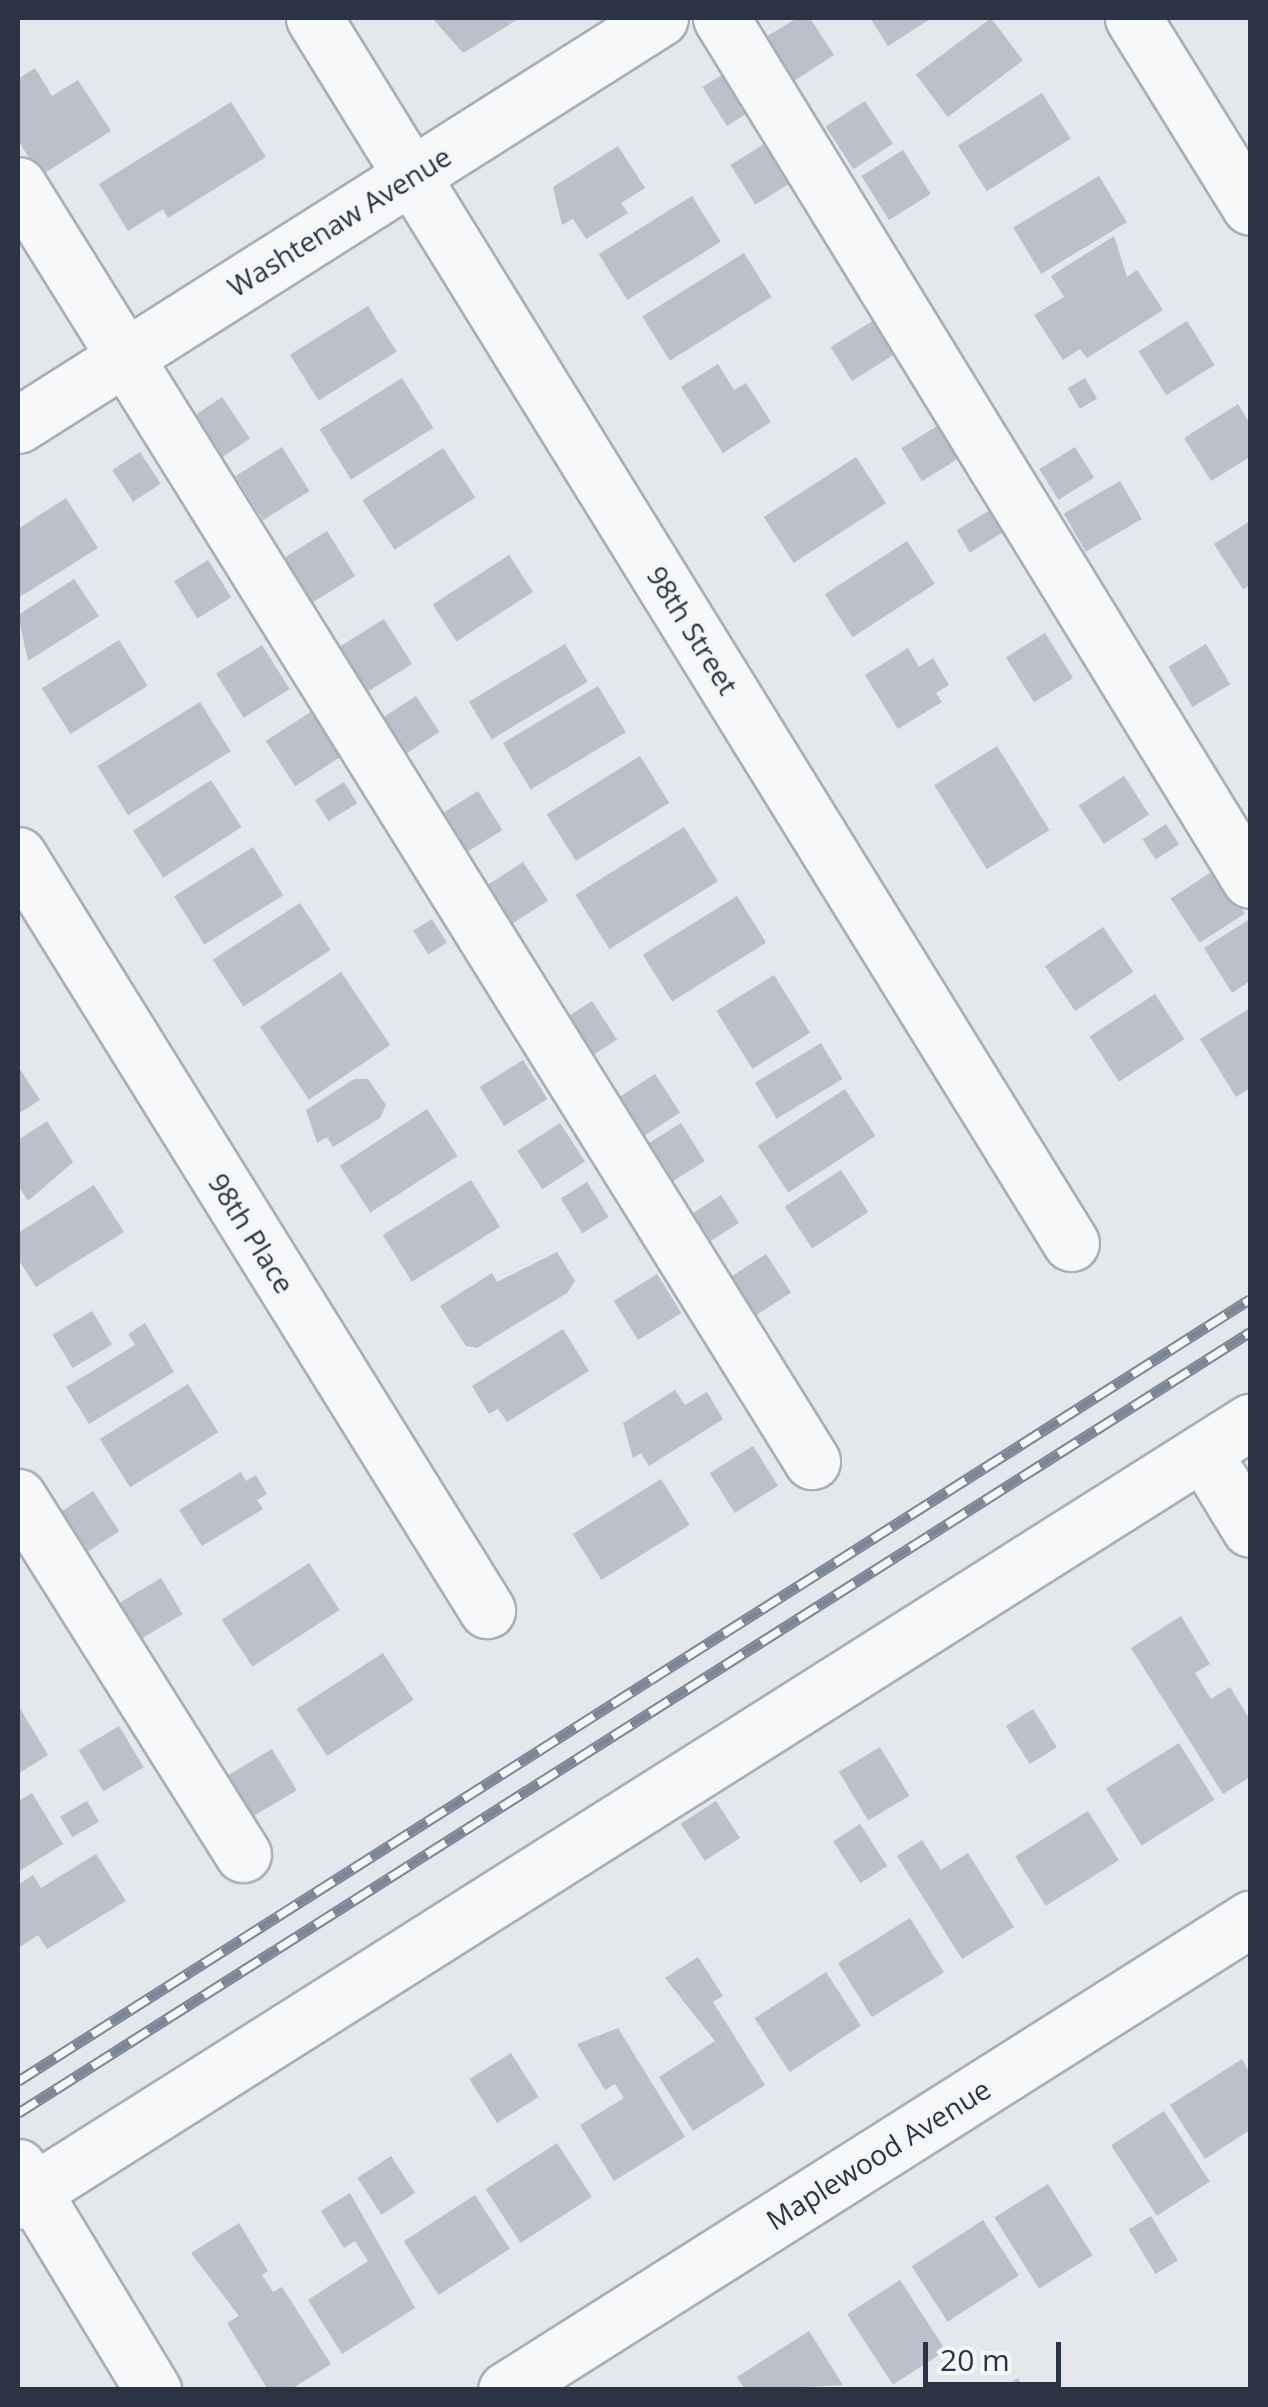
<!DOCTYPE html>
<style>
body{margin:0}
#map{position:relative;width:1268px;height:2407px;overflow:hidden;background:#e4e7ec;font-family:"Open Sans",sans-serif}
div>[style]{position:absolute}
.building>*{inset:0;background:#bbc0ca;transform-origin:0 0}
.roads{filter:drop-shadow(2px 0 #a9aeb7) drop-shadow(-2px 0 #a9aeb7) drop-shadow(0 2px #a9aeb7) drop-shadow(0 -2px #a9aeb7)}
.minor>*{height:55px;margin:-27.5px;padding:0 27.5px;transform-origin:27.5px;border-radius:27.5px;background:#f7f8fa}
.rail>*{height:11px;margin-top:-5.5px;transform-origin:0;background:repeating-linear-gradient(90deg,#f4f6f9 0 22px,#7d8696 0 44px);box-sizing:border-box;border-block:2px solid #7d8696}
span{translate:-50% -50%;white-space:nowrap;text-align:center;line-height:1.15;-webkit-text-stroke:8px #f4f6f9;paint-order:stroke}
.street-label{font-size:28px;color:#2b3445}
.frame{position:absolute;inset:0;border:20px solid #2b3445;pointer-events:none}
.scale{position:absolute;left:923px;top:2342px;width:138px;height:45px;box-sizing:border-box;border:5px solid #2b3445;border-top:0;padding-left:12px;font-size:30px;line-height:35px;white-space:nowrap;color:#2b3445;-webkit-text-stroke:8px #f4f6f9;paint-order:stroke}
</style>
<div id="map">
<div class="building">
<div style="clip-path:polygon(432px 18px,520px 18px,463px 53px)"></div>
<div style="clip-path:polygon(797px 18px,810px 18px,834px 55px,794px 81px,766px 37px)"></div>
<div style="clip-path:polygon(870px 18px,932px 18px,888px 46px)"></div>
<div style="left:991px;top:18px;width:53px;height:94px;rotate:53deg"></div>
<div style="clip-path:polygon(35px 68px,52px 96px,78px 80px,111px 131px,40px 176px,18px 140px,18px 79px)"></div>
<div style="left:733px;top:68px;width:46px;height:36px;rotate:58deg"></div>
<div style="left:1042px;top:93px;width:54px;height:99px;rotate:58deg"></div>
<div style="left:865px;top:101px;width:51px;height:47px;rotate:57deg"></div>
<div style="clip-path:polygon(231px 102px,266px 157px,168px 218px,163px 209px,128px 231px,99px 184px)"></div>
<div style="left:772px;top:139px;width:47px;height:49px;rotate:58deg"></div>
<div style="clip-path:polygon(618px 146px,645px 188px,621px 203px,628px 213px,586px 239px,573px 219px,562px 225px,553px 187px)"></div>
<div style="left:903px;top:150px;width:52px;height:49px;rotate:58deg"></div>
<div style="left:1099px;top:176px;width:54px;height:100px;rotate:59deg"></div>
<div style="left:692px;top:196px;width:54px;height:110px;rotate:58deg"></div>
<div style="clip-path:polygon(1114px 236px,1127px 277px,1137px 270px,1163px 310px,1087px 358px,1080px 349px,1063px 360px,1034px 315px,1064px 297px,1051px 276px)"></div>
<div style="left:744px;top:253px;width:52px;height:120px;rotate:58deg"></div>
<div style="left:368px;top:306px;width:54px;height:92px;rotate:58deg"></div>
<div style="left:874px;top:320px;width:40px;height:51px;rotate:58deg"></div>
<div style="left:1187px;top:321px;width:52px;height:57px;rotate:58deg"></div>
<div style="clip-path:polygon(718px 364px,734px 390px,746px 383px,771px 422px,723px 453px,681px 387px)"></div>
<div style="left:402px;top:378px;width:59px;height:97px;rotate:58deg"></div>
<div style="left:1085px;top:378px;width:24px;height:20px;rotate:60deg"></div>
<div style="left:222px;top:397px;width:50px;height:41px;rotate:56deg"></div>
<div style="clip-path:polygon(1238px 404px,1250px 424px,1250px 457px,1211px 481px,1184px 438px)"></div>
<div style="left:937px;top:426px;width:39px;height:42px;rotate:58deg"></div>
<div style="left:282px;top:447px;width:52px;height:55px;rotate:58deg"></div>
<div style="left:1075px;top:447px;width:36px;height:42px;rotate:58deg"></div>
<div style="left:443px;top:448px;width:59px;height:96px;rotate:57deg"></div>
<div style="left:140px;top:452px;width:38px;height:33px;rotate:57deg"></div>
<div style="left:856px;top:457px;width:55px;height:110px;rotate:57deg"></div>
<div style="left:1120px;top:481px;width:44px;height:65px;rotate:60deg"></div>
<div style="clip-path:polygon(66px 498px,98px 548px,18px 598px,18px 529px)"></div>
<div style="left:995px;top:507px;width:26px;height:45px;rotate:59deg"></div>
<div style="clip-path:polygon(1250px 521px,1250px 585px,1243px 589px,1214px 544px)"></div>
<div style="left:327px;top:531px;width:53px;height:55px;rotate:58deg"></div>
<div style="left:907px;top:541px;width:51px;height:98px;rotate:57deg"></div>
<div style="left:509px;top:555px;width:44px;height:91px;rotate:57deg"></div>
<div style="left:208px;top:560px;width:44px;height:40px;rotate:58deg"></div>
<div style="clip-path:polygon(74px 579px,99px 616px,28px 661px,18px 615px)"></div>
<div style="left:384px;top:619px;width:53px;height:54px;rotate:58deg"></div>
<div style="left:1045px;top:633px;width:53px;height:46px;rotate:58deg"></div>
<div style="left:119px;top:640px;width:54px;height:91px;rotate:58deg"></div>
<div style="left:565px;top:644px;width:44px;height:112px;rotate:59deg"></div>
<div style="left:1206px;top:644px;width:47px;height:44px;rotate:59deg"></div>
<div style="left:262px;top:645px;width:52px;height:54px;rotate:58deg"></div>
<div style="clip-path:polygon(908px 648px,919px 667px,933px 658px,949px 685px,936px 693px,942px 702px,898px 729px,865px 675px)"></div>
<div style="left:598px;top:686px;width:54px;height:111px;rotate:59deg"></div>
<div style="left:416px;top:696px;width:43px;height:44px;rotate:57deg"></div>
<div style="left:200px;top:702px;width:58px;height:121px;rotate:58deg"></div>
<div style="left:312px;top:711px;width:54px;height:55px;rotate:57deg"></div>
<div style="left:997px;top:746px;width:99px;height:74px;rotate:58deg"></div>
<div style="left:640px;top:756px;width:55px;height:110px;rotate:58deg"></div>
<div style="left:1124px;top:776px;width:46px;height:54px;rotate:57deg"></div>
<div style="left:211px;top:780px;width:56px;height:93px;rotate:57deg"></div>
<div style="left:344px;top:782px;width:25px;height:34px;rotate:58deg"></div>
<div style="left:478px;top:791px;width:46px;height:51px;rotate:58deg"></div>
<div style="left:1166px;top:824px;width:24px;height:28px;rotate:57deg"></div>
<div style="left:684px;top:827px;width:64px;height:128px;rotate:58deg"></div>
<div style="left:253px;top:847px;width:57px;height:93px;rotate:58deg"></div>
<div style="left:523px;top:862px;width:46px;height:51px;rotate:57deg"></div>
<div style="left:1216px;top:869px;width:53px;height:54px;rotate:57deg"></div>
<div style="left:737px;top:896px;width:55px;height:111px;rotate:58deg"></div>
<div style="left:300px;top:903px;width:56px;height:104px;rotate:57deg"></div>
<div style="left:432px;top:919px;width:28px;height:22px;rotate:58deg"></div>
<div style="clip-path:polygon(1250px 919px,1250px 981px,1232px 993px,1204px 948px)"></div>
<div style="left:1103px;top:927px;width:54px;height:70px;rotate:56deg"></div>
<div style="left:341px;top:972px;width:88px;height:98px;rotate:56deg"></div>
<div style="left:774px;top:975px;width:68px;height:68px;rotate:58deg"></div>
<div style="left:1155px;top:994px;width:54px;height:78px;rotate:57deg"></div>
<div style="left:592px;top:1001px;width:46px;height:37px;rotate:57deg"></div>
<div style="clip-path:polygon(1250px 1008px,1250px 1088px,1236px 1097px,1200px 1039px)"></div>
<div style="left:821px;top:1043px;width:42px;height:77px;rotate:59deg"></div>
<div style="left:523px;top:1060px;width:46px;height:51px;rotate:58deg"></div>
<div style="clip-path:polygon(18px 1066px,40px 1100px,18px 1114px)"></div>
<div style="left:655px;top:1074px;width:46px;height:51px;rotate:57deg"></div>
<div style="clip-path:polygon(354px 1079px,368px 1079px,386px 1105px,380px 1118px,333px 1147px,327px 1137px,317px 1143px,306px 1110px)"></div>
<div style="left:845px;top:1089px;width:56px;height:104px;rotate:57deg"></div>
<div style="left:427px;top:1109px;width:56px;height:104px;rotate:57deg"></div>
<div style="clip-path:polygon(47px 1121px,73px 1162px,28px 1201px,18px 1185px,18px 1140px)"></div>
<div style="left:560px;top:1123px;width:46px;height:51px;rotate:57deg"></div>
<div style="left:681px;top:1123px;width:45px;height:50px;rotate:58deg"></div>
<div style="left:841px;top:1170px;width:50px;height:67px;rotate:57deg"></div>
<div style="left:471px;top:1180px;width:55px;height:104px;rotate:58deg"></div>
<div style="left:587px;top:1182px;width:41px;height:31px;rotate:58deg"></div>
<div style="clip-path:polygon(94px 1185px,124px 1232px,36px 1287px,18px 1259px,18px 1233px)"></div>
<div style="left:721px;top:1195px;width:33px;height:48px;rotate:57deg"></div>
<div style="clip-path:polygon(557px 1252px,575px 1281px,567px 1293px,477px 1348px,466px 1346px,440px 1306px,492px 1273px,497px 1282px)"></div>
<div style="left:766px;top:1254px;width:46px;height:51px;rotate:57deg"></div>
<div style="left:657px;top:1274px;width:46px;height:51px;rotate:58deg"></div>
<div style="left:92px;top:1311px;width:39px;height:46px;rotate:59deg"></div>
<div style="clip-path:polygon(145px 1323px,174px 1372px,89px 1424px,66px 1387px,135px 1345px,128px 1334px)"></div>
<div style="clip-path:polygon(563px 1329px,589px 1371px,507px 1422px,498px 1409px,489px 1414px,472px 1386px)"></div>
<div style="left:188px;top:1384px;width:57px;height:104px;rotate:58deg"></div>
<div style="clip-path:polygon(675px 1390px,685px 1405px,707px 1392px,723px 1419px,649px 1466px,641px 1453px,633px 1458px,623px 1423px)"></div>
<div style="left:753px;top:1446px;width:47px;height:51px;rotate:58deg"></div>
<div style="clip-path:polygon(241px 1472px,246px 1481px,256px 1475px,267px 1494px,257px 1500px,263px 1509px,202px 1546px,179px 1510px)"></div>
<div style="left:661px;top:1479px;width:54px;height:104px;rotate:58deg"></div>
<div style="left:93px;top:1491px;width:48px;height:46px;rotate:57deg"></div>
<div style="left:309px;top:1563px;width:56px;height:104px;rotate:57deg"></div>
<div style="left:161px;top:1578px;width:42px;height:52px;rotate:59deg"></div>
<div style="clip-path:polygon(1181px 1616px,1210px 1664px,1195px 1673px,1211px 1699px,1230px 1687px,1250px 1720px,1250px 1777px,1223px 1794px,1131px 1648px)"></div>
<div style="left:383px;top:1653px;width:56px;height:103px;rotate:57deg"></div>
<div style="clip-path:polygon(18px 1705px,48px 1755px,18px 1774px)"></div>
<div style="left:1033px;top:1709px;width:45px;height:32px;rotate:58deg"></div>
<div style="left:119px;top:1726px;width:48px;height:47px;rotate:59deg"></div>
<div style="left:1179px;top:1743px;width:67px;height:86px;rotate:58deg"></div>
<div style="left:880px;top:1747px;width:57px;height:48px;rotate:59deg"></div>
<div style="left:272px;top:1749px;width:48px;height:57px;rotate:59deg"></div>
<div style="clip-path:polygon(32px 1793px,63px 1844px,18px 1872px,18px 1801px)"></div>
<div style="left:87px;top:1801px;width:24px;height:31px;rotate:60deg"></div>
<div style="left:716px;top:1801px;width:44px;height:42px;rotate:57deg"></div>
<div style="left:1088px;top:1811px;width:58px;height:86px;rotate:58deg"></div>
<div style="left:860px;top:1824px;width:50px;height:32px;rotate:57deg"></div>
<div style="clip-path:polygon(922px 1840px,941px 1870px,968px 1853px,1014px 1927px,962px 1959px,897px 1856px)"></div>
<div style="clip-path:polygon(96px 1854px,126px 1901px,47px 1949px,38px 1935px,20px 1947px,18px 1885px,33px 1875px,41px 1888px)"></div>
<div style="left:910px;top:1918px;width:64px;height:85px;rotate:58deg"></div>
<div style="clip-path:polygon(698px 1957px,723px 1996px,713px 2002px,765px 2085px,693px 2131px,659px 2077px,715px 2041px,665px 1978px)"></div>
<div style="left:826px;top:1972px;width:64px;height:85px;rotate:57deg"></div>
<div style="clip-path:polygon(618px 2028px,685px 2137px,614px 2181px,580px 2125px,624px 2098px,615px 2084px,605px 2090px,577px 2044px)"></div>
<div style="left:511px;top:2053px;width:52px;height:49px;rotate:58deg"></div>
<div style="clip-path:polygon(1242px 2059px,1250px 2073px,1250px 2130px,1205px 2159px,1170px 2105px)"></div>
<div style="left:1164px;top:2111px;width:84px;height:63px;rotate:57deg"></div>
<div style="left:557px;top:2143px;width:64px;height:85px;rotate:57deg"></div>
<div style="left:391px;top:2156px;width:44px;height:40px;rotate:57deg"></div>
<div style="left:1048px;top:2184px;width:84px;height:63px;rotate:58deg"></div>
<div style="clip-path:polygon(350px 2193px,415px 2308px,342px 2354px,308px 2300px,368px 2261px,355px 2241px,344px 2248px,321px 2211px)"></div>
<div style="left:475px;top:2195px;width:64px;height:85px;rotate:57deg"></div>
<div style="left:1151px;top:2216px;width:52px;height:26px;rotate:59deg"></div>
<div style="left:983px;top:2220px;width:66px;height:85px;rotate:57deg"></div>
<div style="clip-path:polygon(239px 2223px,268px 2271px,262px 2275px,273px 2292px,282px 2287px,331px 2364px,290px 2390px,268px 2390px,227px 2323px,239px 2316px,191px 2253px)"></div>
<div style="left:900px;top:2280px;width:84px;height:63px;rotate:57deg"></div>
<div style="clip-path:polygon(809px 2331px,843px 2385px,745px 2390px,737px 2377px)"></div>
<div style="clip-path:polygon(1018px 2378px,1025px 2390px,998px 2390px)"></div>
</div>
<div class="roads">
<div class="minor">
<div style="left:314px;top:18px;width:1440px;rotate:58.29deg"></div>
<div style="left:721px;top:18px;width:1011px;rotate:58.46deg"></div>
<div style="left:1133px;top:18px;width:222px;rotate:58.2deg"></div>
<div style="left:18px;top:185px;width:1503px;rotate:58.11deg"></div>
<div style="left:18px;top:425px;width:760px;rotate:-32.37deg"></div>
<div style="left:18px;top:855px;width:889px;rotate:58.15deg"></div>
<div style="left:1203px;top:1452px;width:90px;rotate:58.6deg"></div>
<div style="left:18px;top:1497px;width:422px;rotate:57.8deg"></div>
<div style="left:18px;top:2167px;width:261px;rotate:58.8deg"></div>
<div style="left:18px;top:2201px;width:1458px;rotate:-32.31deg"></div>
<div style="left:506px;top:2390px;width:881px;rotate:-32.34deg"></div>
</div>
</div>
<div class="rail">
<div style="left:18px;top:2081px;width:1459px;rotate:-32.4deg"></div>
<div style="left:18px;top:2113px;width:1459px;rotate:-32.37deg"></div>
</div>
<div class="street-label">
<span style="left:339px;top:221px;rotate:-32deg">Washtenaw Avenue</span>
<span style="left:693px;top:630px;rotate:58deg">98th Street</span>
<span style="left:252px;top:1233px;rotate:58deg">98th Place</span>
<span style="left:878px;top:2154px;rotate:-32deg">Maplewood Avenue</span>
</div>
<div class="frame"></div>
<div class="scale">20 m</div>
</div>
